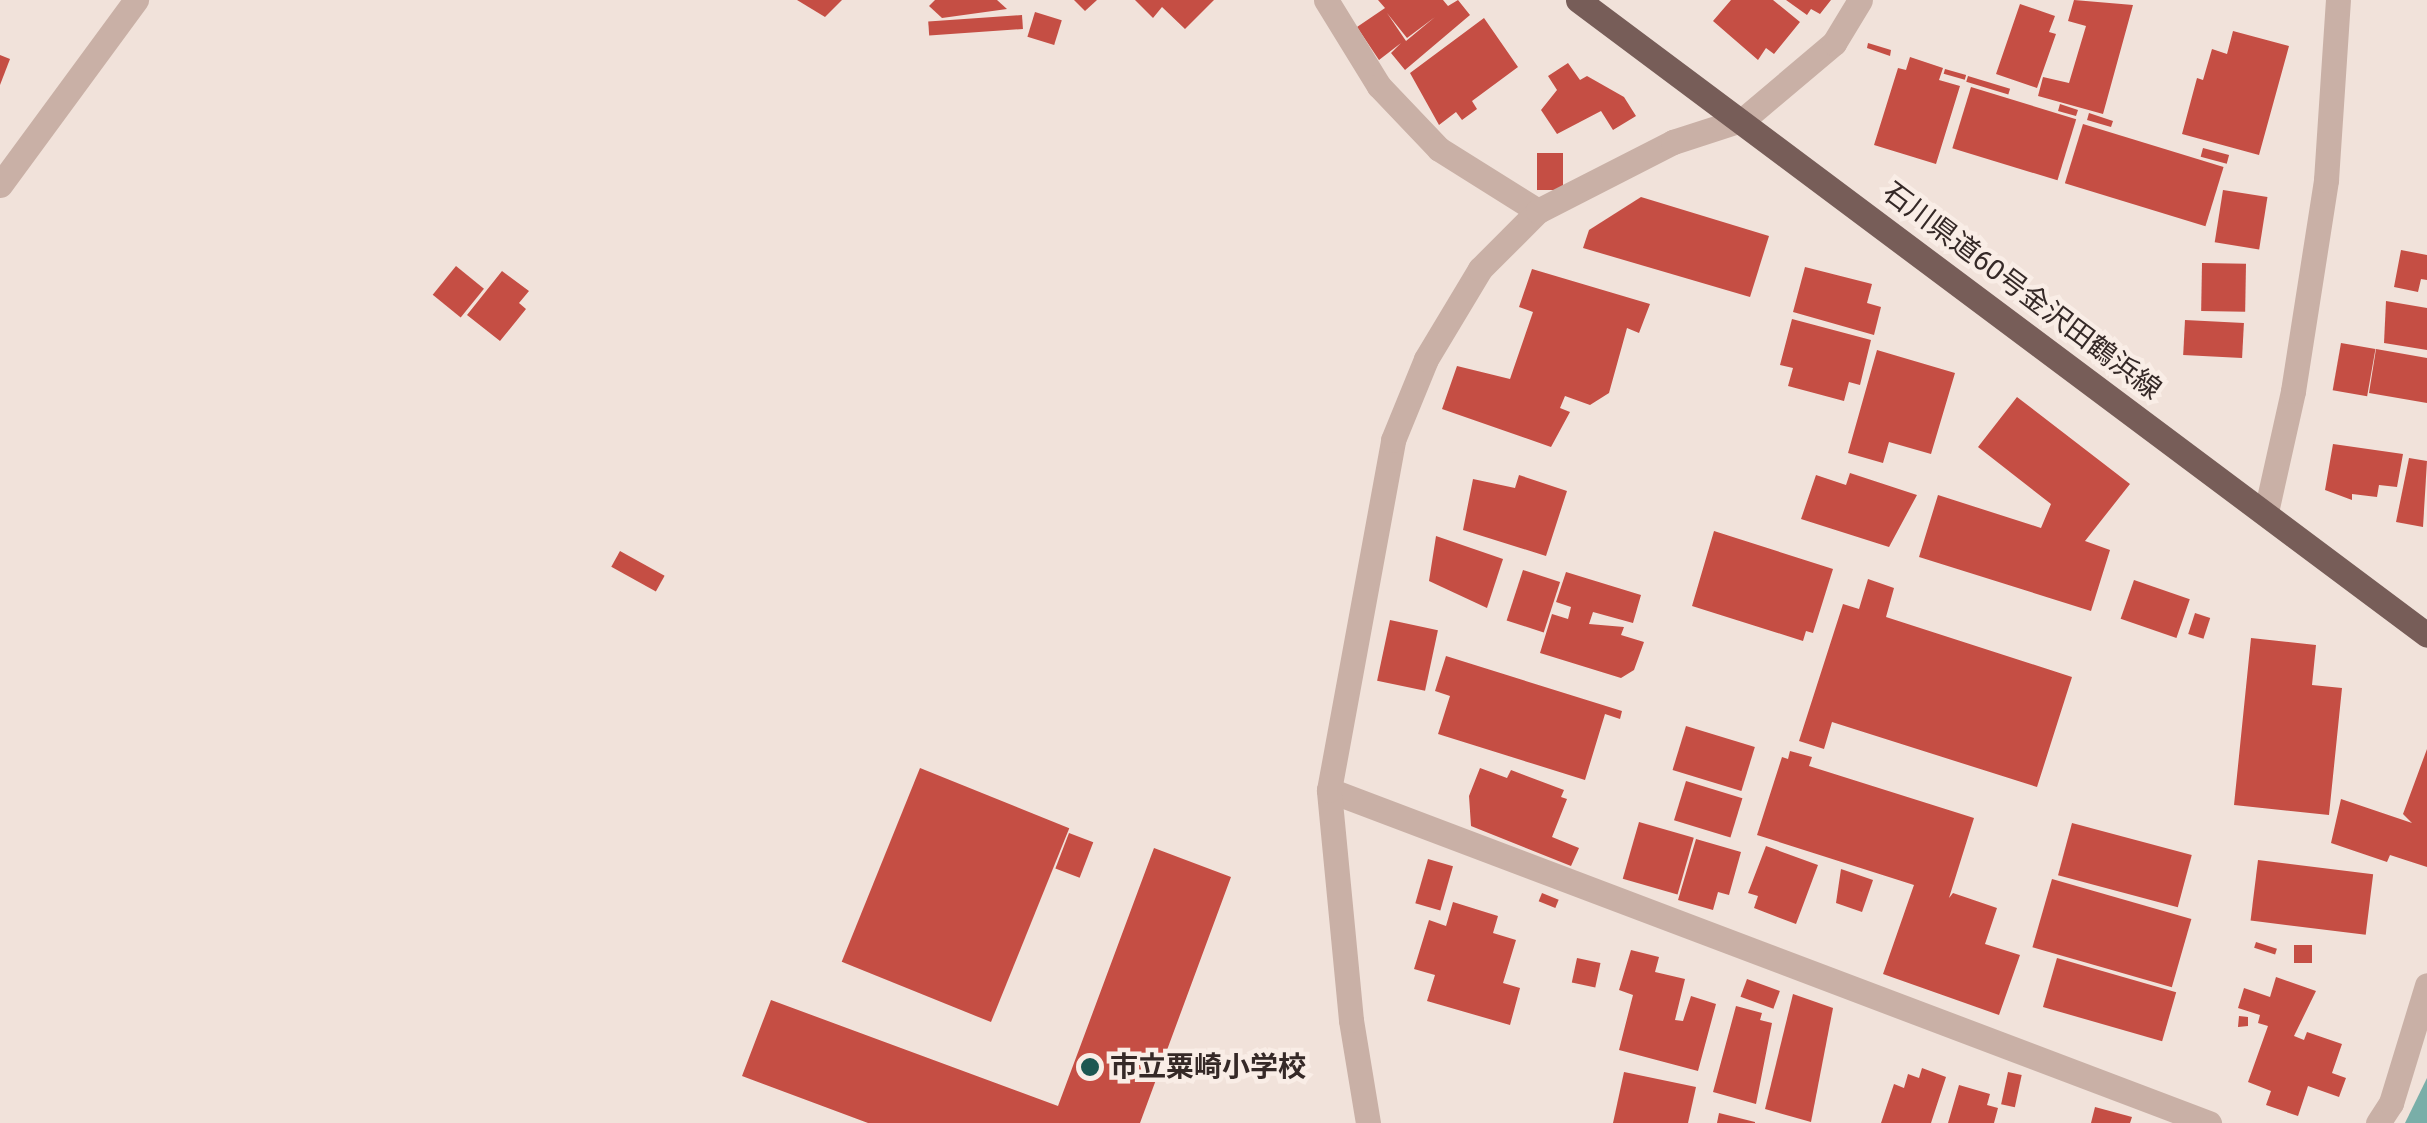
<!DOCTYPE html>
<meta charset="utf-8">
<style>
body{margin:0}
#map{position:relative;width:2427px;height:1123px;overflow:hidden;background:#f1e2da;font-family:Roboto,"Noto Sans JP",sans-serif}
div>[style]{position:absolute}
.water>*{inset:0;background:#79aea8}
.building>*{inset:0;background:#c54e44;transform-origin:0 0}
.minor>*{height:25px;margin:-12.5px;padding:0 12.5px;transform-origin:12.5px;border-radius:12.5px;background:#c9b0a6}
.tertiary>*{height:25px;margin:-12.5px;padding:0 12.5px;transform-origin:12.5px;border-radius:12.5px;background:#c9b0a6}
.primary>*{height:25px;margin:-12.5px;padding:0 12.5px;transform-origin:12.5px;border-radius:12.5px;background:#775d58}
.dots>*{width:28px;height:28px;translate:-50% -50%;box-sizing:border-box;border:5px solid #f9ede6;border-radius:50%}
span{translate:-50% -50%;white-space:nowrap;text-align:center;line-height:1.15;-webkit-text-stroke:9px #f9ede6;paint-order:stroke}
.street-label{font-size:28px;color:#352927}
.poi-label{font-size:28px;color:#352927;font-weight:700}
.left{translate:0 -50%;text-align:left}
</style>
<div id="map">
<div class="water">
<div style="clip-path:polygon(2427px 1078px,2427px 1123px,2405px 1123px)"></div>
</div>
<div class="building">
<div style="clip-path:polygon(797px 0,842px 0,825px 17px)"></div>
<div style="clip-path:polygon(935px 0,997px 0,1007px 9px,942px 18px,929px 6px)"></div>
<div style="clip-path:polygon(1074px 0,1097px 0,1085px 11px)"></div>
<div style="clip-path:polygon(1135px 0,1214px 0,1185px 29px,1162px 7px,1153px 18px)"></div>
<div style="clip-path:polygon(evenodd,1378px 0,1443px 0,1448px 6px,1458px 0,1470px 15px,1405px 70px,1391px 53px,1401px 43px,1379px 60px,1357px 27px,1385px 8px,1378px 0,1387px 13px,1407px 38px,1435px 17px,1406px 41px,1387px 13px)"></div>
<div style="clip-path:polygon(1731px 0,1773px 0,1800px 22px,1774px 54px,1766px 48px,1758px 60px,1713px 21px)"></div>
<div style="clip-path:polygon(1786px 0,1831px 0,1820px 14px,1811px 9px,1807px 15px)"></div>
<div style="clip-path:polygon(2074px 0,2133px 5px,2103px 114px,2038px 96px,2043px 77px,2069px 83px,2086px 26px,2068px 21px)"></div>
<div style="clip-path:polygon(2020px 4px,2055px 16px,2049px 32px,2056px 34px,2037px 88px,1996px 74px)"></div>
<div style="left:1035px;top:12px;width:28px;height:26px;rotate:17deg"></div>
<div style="left:1022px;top:15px;width:14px;height:94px;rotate:86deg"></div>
<div style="clip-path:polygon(1484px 18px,1518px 67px,1472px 101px,1477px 109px,1462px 120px,1456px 112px,1439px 125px,1410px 73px)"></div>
<div style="clip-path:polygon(2233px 31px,2289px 46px,2259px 155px,2182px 134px,2197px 78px,2203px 80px,2212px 49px,2227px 54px)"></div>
<div style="clip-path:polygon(1868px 43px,1891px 50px,1890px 56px,1867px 48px)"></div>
<div style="clip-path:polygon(0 55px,10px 59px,0 85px)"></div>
<div style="clip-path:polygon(1910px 57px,1943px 68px,1939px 80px,1960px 86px,1936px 164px,1874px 145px,1898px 68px,1906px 70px)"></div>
<div style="clip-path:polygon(1568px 63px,1580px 80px,1587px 76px,1624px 97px,1636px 116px,1613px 130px,1601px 111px,1557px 134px,1541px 110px,1557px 90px,1548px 76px)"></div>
<div style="left:1945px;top:69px;width:22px;height:5px;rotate:16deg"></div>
<div style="left:1968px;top:76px;width:44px;height:6px;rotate:17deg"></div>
<div style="left:1971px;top:87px;width:110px;height:64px;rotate:17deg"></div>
<div style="clip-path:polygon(2060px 104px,2078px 110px,2076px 116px,2058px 111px)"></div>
<div style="clip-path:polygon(2089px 113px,2113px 121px,2111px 127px,2087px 120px)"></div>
<div style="left:2083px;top:124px;width:147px;height:62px;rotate:17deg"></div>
<div style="left:2203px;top:148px;width:27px;height:9px;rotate:15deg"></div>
<div style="left:1537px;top:153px;width:26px;height:37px"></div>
<div style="left:2223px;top:190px;width:45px;height:53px;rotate:9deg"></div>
<div style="clip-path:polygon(1641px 197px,1769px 236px,1750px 297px,1583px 248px,1589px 230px)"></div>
<div style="clip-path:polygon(2401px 250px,2427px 255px,2427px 280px,2421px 279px,2418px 292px,2394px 287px)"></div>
<div style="left:2202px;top:263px;width:44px;height:48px;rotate:1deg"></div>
<div style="left:456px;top:266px;width:36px;height:37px;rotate:39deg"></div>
<div style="clip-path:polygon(1805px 267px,1872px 284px,1867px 303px,1881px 307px,1874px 335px,1793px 312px)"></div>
<div style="clip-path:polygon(1532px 269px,1650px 304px,1639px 333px,1627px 328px,1609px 393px,1590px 405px,1565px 396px,1560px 408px,1570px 412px,1551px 447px,1442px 409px,1457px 366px,1510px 379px,1533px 312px,1519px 307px)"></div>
<div style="clip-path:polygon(502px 271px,529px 291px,519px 303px,526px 309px,500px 341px,467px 315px)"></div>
<div style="clip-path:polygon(2386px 301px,2427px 308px,2427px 350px,2384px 343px)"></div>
<div style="clip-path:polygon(1792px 319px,1871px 340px,1860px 385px,1849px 382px,1844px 401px,1788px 386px,1793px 368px,1780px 365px)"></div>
<div style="left:2185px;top:320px;width:59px;height:35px;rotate:3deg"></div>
<div style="left:2341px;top:343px;width:35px;height:48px;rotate:10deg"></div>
<div style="clip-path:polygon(2376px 349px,2427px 358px,2427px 403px,2369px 393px)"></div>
<div style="clip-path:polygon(1877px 350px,1955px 373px,1931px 454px,1889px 442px,1883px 463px,1848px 453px)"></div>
<div style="clip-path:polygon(2017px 397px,2130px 484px,2085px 541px,2110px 550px,2091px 611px,1919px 557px,1938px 495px,2041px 528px,2051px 504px,1978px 447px)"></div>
<div style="clip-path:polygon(2333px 444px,2403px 454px,2397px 487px,2379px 485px,2377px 497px,2352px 494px,2352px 500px,2325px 490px)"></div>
<div style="clip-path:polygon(2409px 458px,2427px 461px,2423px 527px,2396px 522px)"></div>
<div style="clip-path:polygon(1850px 473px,1917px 495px,1889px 547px,1801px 519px,1816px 475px,1846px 485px)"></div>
<div style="clip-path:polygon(1519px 475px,1567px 491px,1546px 556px,1463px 530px,1473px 479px,1515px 488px)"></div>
<div style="clip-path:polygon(1714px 531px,1833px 569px,1813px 633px,1806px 631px,1803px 641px,1692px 606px)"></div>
<div style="clip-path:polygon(1436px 536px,1503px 559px,1487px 608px,1429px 581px)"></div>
<div style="left:620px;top:551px;width:51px;height:18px;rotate:29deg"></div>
<div style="left:1523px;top:570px;width:39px;height:53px;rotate:18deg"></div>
<div style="clip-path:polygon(1566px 572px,1641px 595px,1633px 623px,1593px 612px,1589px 624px,1624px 627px,1621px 635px,1644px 642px,1634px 670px,1621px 678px,1540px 653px,1552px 614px,1568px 619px,1571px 607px,1556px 602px)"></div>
<div style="clip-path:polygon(1868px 579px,1894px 588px,1886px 617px,2072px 677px,2037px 787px,1832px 722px,1824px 749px,1799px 741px,1843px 604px,1859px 609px)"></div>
<div style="left:2134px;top:580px;width:59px;height:41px;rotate:19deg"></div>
<div style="left:2195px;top:613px;width:16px;height:22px;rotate:18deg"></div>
<div style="left:1390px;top:620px;width:49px;height:62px;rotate:12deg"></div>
<div style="clip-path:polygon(2251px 638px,2316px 645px,2312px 685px,2342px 688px,2329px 815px,2234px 805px)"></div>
<div style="clip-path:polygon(1446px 656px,1622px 711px,1620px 719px,1605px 714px,1585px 780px,1438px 734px,1450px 696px,1435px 691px)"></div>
<div style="left:1686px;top:726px;width:72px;height:46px;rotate:17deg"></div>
<div style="clip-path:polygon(2427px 749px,2427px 867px,2390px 855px,2387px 862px,2331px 843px,2341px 799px,2412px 823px,2403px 814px)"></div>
<div style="clip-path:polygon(1790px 751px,1812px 757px,1809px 766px,1974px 818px,1949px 898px,1953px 893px,1997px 908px,1985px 944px,2020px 955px,1999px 1015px,1883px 974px,1914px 885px,1757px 835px,1782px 757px,1788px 759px)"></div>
<div style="left:920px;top:768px;width:161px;height:209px;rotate:22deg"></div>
<div style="clip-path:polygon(1480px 768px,1507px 778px,1511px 770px,1564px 790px,1561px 797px,1567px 799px,1552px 837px,1579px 848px,1571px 866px,1471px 826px,1469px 796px)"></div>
<div style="left:1686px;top:781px;width:59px;height:41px;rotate:17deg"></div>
<div style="left:1639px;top:822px;width:57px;height:59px;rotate:16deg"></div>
<div style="left:2072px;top:823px;width:124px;height:54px;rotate:15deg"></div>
<div style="left:1069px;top:833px;width:26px;height:38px;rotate:21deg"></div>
<div style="clip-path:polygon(1696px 839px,1741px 852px,1729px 895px,1718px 892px,1713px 910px,1678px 900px)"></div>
<div style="clip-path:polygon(1766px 846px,1818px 865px,1796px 924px,1754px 908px,1758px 896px,1748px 893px)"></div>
<div style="clip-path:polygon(1154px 848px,1231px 877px,1140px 1123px,868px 1123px,742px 1076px,771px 1000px,1058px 1106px)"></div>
<div style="left:1428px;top:859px;width:26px;height:46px;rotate:16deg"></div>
<div style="left:2258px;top:860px;width:116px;height:61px;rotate:7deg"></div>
<div style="clip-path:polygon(1841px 869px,1873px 880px,1862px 912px,1836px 903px)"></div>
<div style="left:2052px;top:879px;width:145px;height:71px;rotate:16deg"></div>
<div style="left:1542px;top:893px;width:18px;height:9px;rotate:22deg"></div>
<div style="clip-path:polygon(1453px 902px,1498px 916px,1493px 933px,1516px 940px,1503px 983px,1520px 988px,1510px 1025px,1427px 1001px,1435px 975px,1414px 969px,1429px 920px,1446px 926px)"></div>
<div style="left:2256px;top:942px;width:22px;height:6px;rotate:18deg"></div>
<div style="left:2312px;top:945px;width:18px;height:18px;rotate:90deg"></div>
<div style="clip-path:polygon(1631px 950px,1659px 957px,1655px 972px,1685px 979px,1675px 1020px,1683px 1021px,1691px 996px,1716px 1004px,1698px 1071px,1619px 1050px,1633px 995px,1619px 990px)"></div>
<div style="left:1577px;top:958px;width:24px;height:25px;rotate:12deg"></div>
<div style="left:2057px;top:958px;width:124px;height:51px;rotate:16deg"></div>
<div style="clip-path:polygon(2276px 977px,2316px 991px,2294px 1036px,2304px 1040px,2307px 1032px,2342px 1044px,2332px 1073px,2346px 1078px,2339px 1097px,2308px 1086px,2298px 1116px,2266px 1105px,2271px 1091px,2248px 1082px,2268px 1026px,2258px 1023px,2260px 1015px,2238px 1008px,2244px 988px,2270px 997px)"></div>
<div style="left:1747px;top:979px;width:35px;height:19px;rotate:20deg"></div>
<div style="clip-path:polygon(1793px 994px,1833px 1008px,1811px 1122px,1765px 1109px)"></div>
<div style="clip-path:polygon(1736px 1006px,1762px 1013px,1760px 1020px,1772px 1023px,1756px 1104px,1713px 1092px)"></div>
<div style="clip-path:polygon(2239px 1016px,2248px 1017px,2248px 1026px,2238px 1027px)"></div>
<div style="clip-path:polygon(1922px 1068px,1946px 1077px,1931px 1123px,1881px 1123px,1894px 1084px,1904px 1088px,1908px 1074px,1919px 1078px)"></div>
<div style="clip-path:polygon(1624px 1072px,1696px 1087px,1688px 1123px,1613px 1123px)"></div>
<div style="left:2008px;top:1072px;width:14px;height:33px;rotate:12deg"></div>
<div style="clip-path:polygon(1959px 1085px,1990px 1094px,1987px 1105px,1998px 1108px,1994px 1123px,1948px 1123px)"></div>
<div style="clip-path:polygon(2095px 1107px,2132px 1117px,2130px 1123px,2091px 1123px)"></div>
<div style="clip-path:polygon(1719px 1113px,1755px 1122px,1755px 1123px,1717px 1123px)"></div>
</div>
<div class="minor">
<div style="left:1326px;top:0;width:101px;rotate:58.4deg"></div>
<div style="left:1379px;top:86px;width:87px;rotate:46.4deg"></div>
<div style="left:1439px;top:149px;width:117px;rotate:32.1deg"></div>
<div style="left:0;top:185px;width:230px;rotate:-53.7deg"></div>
<div style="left:1329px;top:790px;width:941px;rotate:20.73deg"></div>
<div style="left:1368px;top:1123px;width:104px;rotate:-99.4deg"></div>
<div style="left:1351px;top:1020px;width:231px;rotate:-95.5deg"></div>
<div style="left:1329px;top:790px;width:356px;rotate:-79.6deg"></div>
<div style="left:1393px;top:440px;width:87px;rotate:-67.8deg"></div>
<div style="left:1426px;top:359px;width:105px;rotate:-59deg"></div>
<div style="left:1480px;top:269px;width:82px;rotate:-45deg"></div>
<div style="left:1538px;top:211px;width:152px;rotate:-27.1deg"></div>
<div style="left:1673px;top:142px;width:75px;rotate:-17.9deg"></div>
<div style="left:1744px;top:119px;width:118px;rotate:-40.2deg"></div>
<div style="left:1834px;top:43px;width:50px;rotate:-58.8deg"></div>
<div style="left:2378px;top:1123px;width:24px;rotate:-57deg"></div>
<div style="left:2391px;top:1103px;width:123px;rotate:-73deg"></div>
</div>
<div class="tertiary">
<div style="left:2266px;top:512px;width:124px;rotate:-77.4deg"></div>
<div style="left:2293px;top:391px;width:214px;rotate:-81.1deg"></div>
<div style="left:2326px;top:180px;width:180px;rotate:-86.2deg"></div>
</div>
<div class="primary">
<div style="left:1578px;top:0;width:1060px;rotate:36.79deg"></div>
</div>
<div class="dots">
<div style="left:1090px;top:1067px;background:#1d5751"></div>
</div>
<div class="street-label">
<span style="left:2022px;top:291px;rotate:37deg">石川県道60号金沢田鶴浜線</span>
</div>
<div class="poi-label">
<span class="left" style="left:1110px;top:1067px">市立粟崎小学校</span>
</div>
</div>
